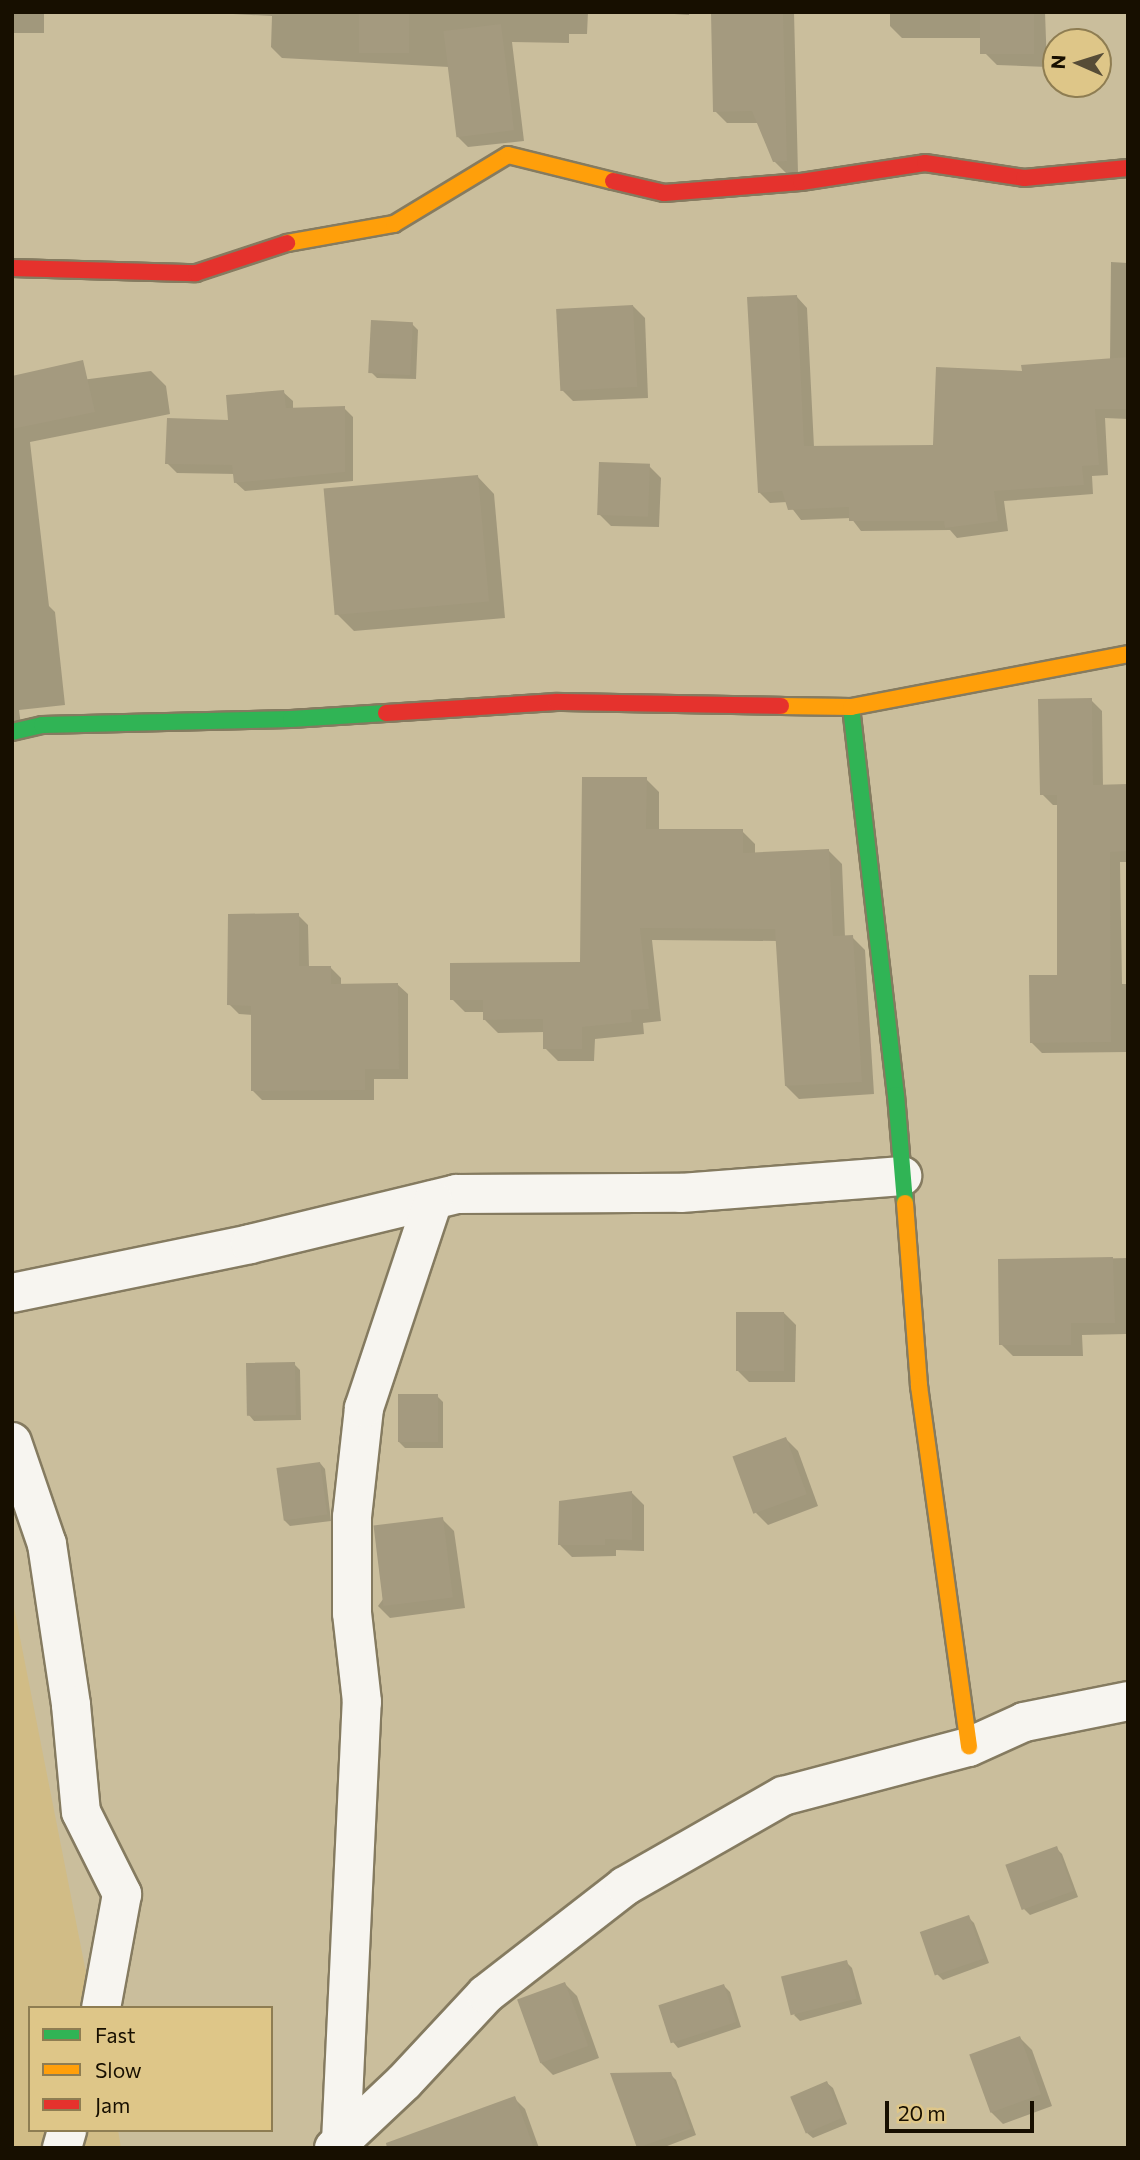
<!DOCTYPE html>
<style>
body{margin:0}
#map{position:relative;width:1140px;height:2160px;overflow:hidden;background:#cabe9c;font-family:Commissioner,sans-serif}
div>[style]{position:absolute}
.built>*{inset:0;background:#d1bc86}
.shadow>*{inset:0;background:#0003;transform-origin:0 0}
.building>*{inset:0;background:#a49a7f;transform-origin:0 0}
.roads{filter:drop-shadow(2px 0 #857b60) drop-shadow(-2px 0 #857b60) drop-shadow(0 2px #857b60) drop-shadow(0 -2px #857b60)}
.street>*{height:38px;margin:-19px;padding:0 19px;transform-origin:19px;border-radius:19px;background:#f7f5f0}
.fast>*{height:16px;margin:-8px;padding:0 8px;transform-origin:8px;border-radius:8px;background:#30b455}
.slow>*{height:16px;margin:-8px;padding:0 8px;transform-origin:8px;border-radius:8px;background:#ff9f0a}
.jam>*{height:16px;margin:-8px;padding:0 8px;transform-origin:8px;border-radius:8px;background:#e5322d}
span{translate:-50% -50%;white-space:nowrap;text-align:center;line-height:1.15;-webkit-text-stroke:7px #dec688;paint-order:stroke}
.frame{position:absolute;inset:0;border:14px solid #170f00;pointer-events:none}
.legend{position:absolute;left:28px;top:2006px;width:245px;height:126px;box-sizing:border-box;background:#dec688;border:2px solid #8e7d52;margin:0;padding:9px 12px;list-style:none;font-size:21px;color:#170f00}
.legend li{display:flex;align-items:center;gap:14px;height:35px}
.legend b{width:35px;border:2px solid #8e7d52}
.north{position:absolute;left:1042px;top:28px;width:70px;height:70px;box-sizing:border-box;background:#dec688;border:2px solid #8e7d52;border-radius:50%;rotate:273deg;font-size:19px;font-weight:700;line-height:28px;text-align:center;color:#170f00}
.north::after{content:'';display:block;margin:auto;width:24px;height:32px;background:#564c37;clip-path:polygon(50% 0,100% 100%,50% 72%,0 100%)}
.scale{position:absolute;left:885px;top:2101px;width:149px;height:32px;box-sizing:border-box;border:4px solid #170f00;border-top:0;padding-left:9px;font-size:21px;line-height:24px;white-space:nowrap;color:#170f00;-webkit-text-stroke:5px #dec688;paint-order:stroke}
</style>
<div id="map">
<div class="built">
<div style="clip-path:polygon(12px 1597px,93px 2008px,30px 2008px,30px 2130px,118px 2130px,121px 2148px,12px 2148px)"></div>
</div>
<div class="shadow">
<div style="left:12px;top:12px;width:32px;height:21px"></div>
<div style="clip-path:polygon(196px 12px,588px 12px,587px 34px,569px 34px,569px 43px,512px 42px,524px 141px,468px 147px,457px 136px,449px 67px,282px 58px,271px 47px,272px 16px)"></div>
<div style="clip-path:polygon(645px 12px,689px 12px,689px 15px)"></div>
<div style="clip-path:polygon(712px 12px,794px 12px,798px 173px,787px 174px,774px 161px,759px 123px,727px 123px,715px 111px)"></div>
<div style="clip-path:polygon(890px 12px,1045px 12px,1047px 67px,997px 65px,985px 53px,984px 38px,902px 38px,890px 26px)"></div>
<div style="clip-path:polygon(1111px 262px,1128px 263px,1128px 419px,1105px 418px,1108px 475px,1092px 476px,1093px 494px,1004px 501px,1008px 531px,957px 538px,950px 530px,861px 531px,851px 518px,801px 520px,787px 502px,770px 503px,760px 493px,797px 297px,807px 308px,814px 447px,935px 447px,1023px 373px,1110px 360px)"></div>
<div style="clip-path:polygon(633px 306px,645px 318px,648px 398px,573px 401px,561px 389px)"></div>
<div style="clip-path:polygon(412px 324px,418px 330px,416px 379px,377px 378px,371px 372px)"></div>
<div style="clip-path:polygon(151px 371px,166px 386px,170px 414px,30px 442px,49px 606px,55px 612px,65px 705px,19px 710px,21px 725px,12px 728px,12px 389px)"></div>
<div style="clip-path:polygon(283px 392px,293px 401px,293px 409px,344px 408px,353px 417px,353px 481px,245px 491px,235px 482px,235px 474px,177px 473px,167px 463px,230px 422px)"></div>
<div style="clip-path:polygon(649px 466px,661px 478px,659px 527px,611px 526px,599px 514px)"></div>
<div style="clip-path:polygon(477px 476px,494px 494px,505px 618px,354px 631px,337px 614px)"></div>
<div style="clip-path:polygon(1091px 700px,1102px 711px,1103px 786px,1128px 786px,1128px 862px,1120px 862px,1122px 984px,1128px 984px,1128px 1052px,1042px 1053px,1031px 1042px,1059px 977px,1058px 805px,1053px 805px,1042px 794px)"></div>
<div style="clip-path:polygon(646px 779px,659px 792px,659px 830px,742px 831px,755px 844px,755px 854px,829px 851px,842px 864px,845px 937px,852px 937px,865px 950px,874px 1094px,799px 1099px,786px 1086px,778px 941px,652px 940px,661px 1021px,643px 1023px,644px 1034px,595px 1039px,594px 1061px,558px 1061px,545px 1048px,545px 1032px,498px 1033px,485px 1020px,485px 1012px,465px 1012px,452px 999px,582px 964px)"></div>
<div style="clip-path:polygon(298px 915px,308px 925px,309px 968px,331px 968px,341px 978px,341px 986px,397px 984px,408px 994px,408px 1079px,374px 1079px,374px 1100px,262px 1100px,252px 1090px,253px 1015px,239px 1014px,229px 1004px)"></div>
<div style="clip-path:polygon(1128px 1258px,1126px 1334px,1082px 1335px,1083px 1356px,1013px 1356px,1001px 1344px,999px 1261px)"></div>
<div style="clip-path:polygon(784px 1313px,796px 1325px,795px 1382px,749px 1382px,737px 1370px)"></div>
<div style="clip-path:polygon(294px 1364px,300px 1370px,301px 1420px,254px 1421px,249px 1415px)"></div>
<div style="clip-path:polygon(437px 1396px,443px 1402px,443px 1448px,405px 1448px,399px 1442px)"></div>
<div style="clip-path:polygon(786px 1439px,798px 1451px,818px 1506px,768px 1525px,756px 1513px)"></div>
<div style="clip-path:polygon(320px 1463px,325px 1469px,331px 1521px,290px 1526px,284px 1520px)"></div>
<div style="clip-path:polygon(632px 1493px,644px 1505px,644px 1551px,616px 1550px,616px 1556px,572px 1557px,560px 1545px)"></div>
<div style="clip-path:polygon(442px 1519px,454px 1531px,465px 1608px,390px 1618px,378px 1606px)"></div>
<div style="clip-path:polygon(1056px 1848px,1062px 1854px,1078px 1897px,1030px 1915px,1024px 1909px)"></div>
<div style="clip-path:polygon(968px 1917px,974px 1923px,989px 1963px,943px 1980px,937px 1974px)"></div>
<div style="clip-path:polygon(846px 1962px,852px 1968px,862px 2004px,800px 2021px,794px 2015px)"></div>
<div style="clip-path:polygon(565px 1984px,577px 1996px,599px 2058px,553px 2075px,541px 2063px)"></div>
<div style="clip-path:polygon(724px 1986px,730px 1992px,741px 2027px,678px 2048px,673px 2042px)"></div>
<div style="clip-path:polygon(1020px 2038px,1032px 2050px,1052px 2106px,1003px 2124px,991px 2112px)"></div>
<div style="clip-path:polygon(670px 2074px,676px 2080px,696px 2135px,662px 2148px,639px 2148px,612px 2075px)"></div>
<div style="clip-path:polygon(827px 2083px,833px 2088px,847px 2124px,813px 2138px,807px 2133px)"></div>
<div style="clip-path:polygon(514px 2098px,525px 2109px,539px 2148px,417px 2148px)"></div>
</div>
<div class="building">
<div style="left:359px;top:12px;width:50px;height:41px"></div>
<div style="clip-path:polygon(711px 12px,783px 12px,787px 161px,773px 162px,752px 111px,713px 112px)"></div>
<div style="left:980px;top:12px;width:54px;height:42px"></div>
<div style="left:501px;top:24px;width:107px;height:58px;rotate:83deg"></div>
<div style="clip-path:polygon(797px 295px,804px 446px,933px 445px,936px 367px,1022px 371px,1021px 365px,1128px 357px,1128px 409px,1095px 409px,1099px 465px,1082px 466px,1084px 485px,994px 491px,998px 521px,945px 528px,944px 521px,849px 521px,849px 507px,788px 510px,782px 491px,758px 493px,747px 297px)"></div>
<div style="left:633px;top:305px;width:82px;height:77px;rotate:87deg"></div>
<div style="left:371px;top:320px;width:42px;height:53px;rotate:3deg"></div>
<div style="clip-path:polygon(83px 360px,95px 412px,12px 429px,12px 376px)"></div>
<div style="clip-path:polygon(284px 390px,286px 408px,345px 406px,345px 472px,234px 483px,232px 465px,165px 464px,167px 418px,228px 420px,226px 395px)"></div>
<div style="left:599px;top:462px;width:51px;height:53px;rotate:2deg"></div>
<div style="left:478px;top:475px;width:127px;height:155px;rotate:85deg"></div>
<div style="clip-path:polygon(1092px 698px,1093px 785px,1128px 784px,1128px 851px,1110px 852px,1111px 1042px,1030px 1043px,1029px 975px,1057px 975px,1057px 795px,1040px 795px,1038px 699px)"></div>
<div style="clip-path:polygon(582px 777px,647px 777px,646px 829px,743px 829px,743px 853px,829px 849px,833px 936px,853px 935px,862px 1082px,785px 1086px,775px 929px,640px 928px,649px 1009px,631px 1010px,632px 1022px,582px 1027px,582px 1049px,543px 1049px,543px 1019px,483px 1020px,483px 1000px,450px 1000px,450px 963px,580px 962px)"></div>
<div style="clip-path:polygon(299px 913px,299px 966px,331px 966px,331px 984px,398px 983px,399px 1069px,365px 1069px,365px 1090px,251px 1091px,251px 1006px,227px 1005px,228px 914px)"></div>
<div style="clip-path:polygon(1113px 1257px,1115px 1323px,1071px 1323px,1071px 1345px,999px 1345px,998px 1259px)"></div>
<div style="left:736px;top:1312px;width:48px;height:59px"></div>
<div style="left:295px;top:1362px;width:53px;height:49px;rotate:89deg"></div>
<div style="left:398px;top:1394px;width:40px;height:48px"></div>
<div style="left:786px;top:1437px;width:61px;height:57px;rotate:70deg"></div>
<div style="left:320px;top:1462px;width:53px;height:44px;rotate:82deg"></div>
<div style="clip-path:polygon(632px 1491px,632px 1540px,605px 1539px,605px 1545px,558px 1545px,559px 1501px)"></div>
<div style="left:443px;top:1517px;width:81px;height:70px;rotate:83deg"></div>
<div style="left:1057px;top:1846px;width:48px;height:55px;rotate:70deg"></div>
<div style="left:969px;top:1915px;width:46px;height:52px;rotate:71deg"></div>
<div style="left:847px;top:1960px;width:40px;height:68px;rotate:76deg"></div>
<div style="left:565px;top:1982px;width:68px;height:51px;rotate:70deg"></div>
<div style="left:724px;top:1984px;width:40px;height:69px;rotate:72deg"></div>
<div style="left:1020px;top:2036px;width:62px;height:54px;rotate:70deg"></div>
<div style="clip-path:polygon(671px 2072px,691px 2129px,637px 2148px,610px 2073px)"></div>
<div style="left:827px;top:2081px;width:40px;height:40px;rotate:67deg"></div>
<div style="clip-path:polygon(515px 2096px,534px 2148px,387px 2148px,386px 2143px)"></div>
</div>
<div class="roads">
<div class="street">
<div style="left:12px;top:1293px;width:243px;rotate:-11.6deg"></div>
<div style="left:250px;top:1244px;width:212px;rotate:-13.6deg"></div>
<div style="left:456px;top:1194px;width:225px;rotate:-0.3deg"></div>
<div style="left:681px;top:1193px;width:222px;rotate:-4.4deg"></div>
<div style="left:12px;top:1442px;width:108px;rotate:71.1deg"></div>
<div style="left:47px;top:1544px;width:163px;rotate:81.5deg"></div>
<div style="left:71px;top:1705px;width:107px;rotate:84.7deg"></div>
<div style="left:81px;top:1812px;width:92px;rotate:63.4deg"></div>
<div style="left:122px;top:1894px;width:116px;rotate:100.4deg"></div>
<div style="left:341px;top:2142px;width:441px;rotate:-87.3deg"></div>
<div style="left:362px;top:1702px;width:90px;rotate:-96.4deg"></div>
<div style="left:352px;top:1613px;width:96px;rotate:-90deg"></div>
<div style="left:352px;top:1517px;width:110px;rotate:-83.7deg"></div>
<div style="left:364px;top:1408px;width:219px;rotate:-71.6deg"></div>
<div style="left:62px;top:2148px;width:19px;rotate:-74deg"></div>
<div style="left:334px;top:2148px;width:96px;rotate:-43.3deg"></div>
<div style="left:404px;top:2082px;width:120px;rotate:-47deg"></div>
<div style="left:486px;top:1994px;width:176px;rotate:-37.8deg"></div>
<div style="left:625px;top:1886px;width:182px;rotate:-29.7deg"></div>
<div style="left:783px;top:1796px;width:192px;rotate:-14.8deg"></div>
<div style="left:969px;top:1747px;width:60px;rotate:-24.4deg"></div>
<div style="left:1024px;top:1722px;width:106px;rotate:-11.4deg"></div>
</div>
<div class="fast">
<div style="left:851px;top:707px;width:391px;rotate:83.4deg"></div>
<div style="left:896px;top:1095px;width:108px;rotate:85.2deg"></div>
<div style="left:12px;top:732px;width:31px;rotate:-13deg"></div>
<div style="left:42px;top:725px;width:249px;rotate:-1.4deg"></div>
<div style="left:291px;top:719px;width:95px;rotate:-3.6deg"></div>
</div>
<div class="slow">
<div style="left:287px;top:243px;width:109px;rotate:-10.1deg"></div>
<div style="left:394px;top:224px;width:133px;rotate:-31.2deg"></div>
<div style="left:508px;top:155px;width:108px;rotate:13.9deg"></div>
<div style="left:781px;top:706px;width:70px;rotate:0.8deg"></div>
<div style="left:851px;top:707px;width:282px;rotate:-10.8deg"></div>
<div style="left:905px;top:1203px;width:184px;rotate:85.6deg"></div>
<div style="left:919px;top:1386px;width:364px;rotate:82.1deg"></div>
</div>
<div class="jam">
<div style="left:613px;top:181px;width:52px;rotate:13.2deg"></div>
<div style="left:664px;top:193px;width:137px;rotate:-4.6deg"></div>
<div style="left:801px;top:182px;width:125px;rotate:-8.7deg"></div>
<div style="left:925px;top:163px;width:100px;rotate:8.6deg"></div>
<div style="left:1024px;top:178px;width:104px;rotate:-5.5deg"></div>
<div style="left:12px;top:268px;width:184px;rotate:1.6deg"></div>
<div style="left:196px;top:273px;width:96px;rotate:-18.2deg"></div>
<div style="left:386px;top:713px;width:171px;rotate:-3.7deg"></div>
<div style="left:557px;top:702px;width:224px;rotate:1deg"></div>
</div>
</div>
<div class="frame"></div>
<ul class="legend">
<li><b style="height:9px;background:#30b455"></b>Fast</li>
<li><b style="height:9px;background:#ff9f0a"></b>Slow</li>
<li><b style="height:9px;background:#e5322d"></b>Jam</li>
</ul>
<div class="north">N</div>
<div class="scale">20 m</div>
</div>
